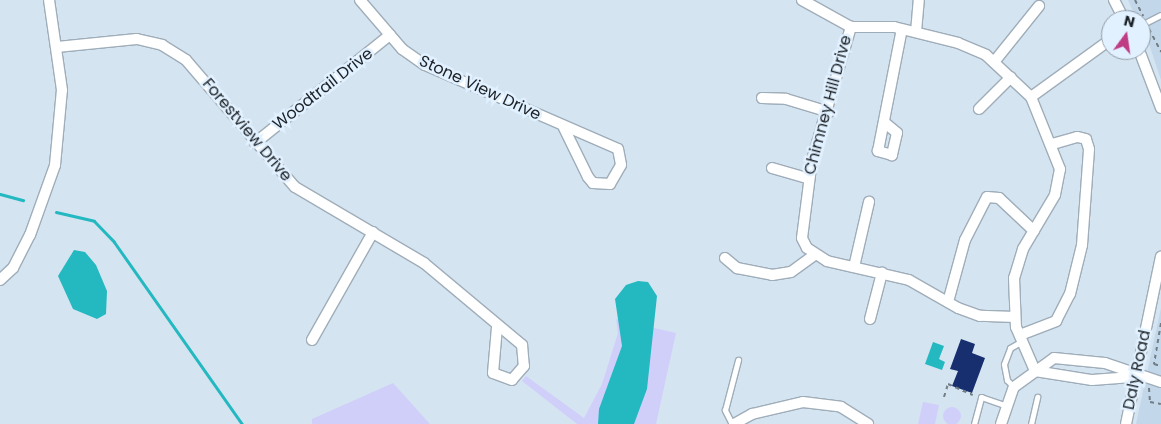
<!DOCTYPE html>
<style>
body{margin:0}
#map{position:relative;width:1161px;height:424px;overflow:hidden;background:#d5e4f1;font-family:Poppins,sans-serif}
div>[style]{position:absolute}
.built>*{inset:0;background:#c2d7e9}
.green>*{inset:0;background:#d0cffa}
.round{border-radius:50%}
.water>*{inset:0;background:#24b8c0}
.stream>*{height:3px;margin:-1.5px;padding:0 1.5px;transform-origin:1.5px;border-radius:1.5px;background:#24b8c0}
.building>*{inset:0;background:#172f6f}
.path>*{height:2px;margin-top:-1px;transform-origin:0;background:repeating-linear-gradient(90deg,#727d85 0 4px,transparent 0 8px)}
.roads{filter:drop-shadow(1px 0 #9fadb9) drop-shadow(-1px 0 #9fadb9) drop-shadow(0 1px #9fadb9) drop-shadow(0 -1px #9fadb9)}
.service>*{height:5px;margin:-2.5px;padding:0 2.5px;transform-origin:2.5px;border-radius:2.5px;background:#fff}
.minor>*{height:10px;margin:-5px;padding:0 5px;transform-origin:5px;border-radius:5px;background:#fff}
span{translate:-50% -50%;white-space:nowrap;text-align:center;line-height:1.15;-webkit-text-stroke:5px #e2f1ff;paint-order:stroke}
.street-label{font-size:16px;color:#1b2126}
.north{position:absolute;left:1101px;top:10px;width:50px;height:50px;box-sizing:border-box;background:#e2f1ff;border:1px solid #929ea8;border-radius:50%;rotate:14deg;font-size:14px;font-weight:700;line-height:20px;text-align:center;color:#1b2126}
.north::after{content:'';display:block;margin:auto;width:18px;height:22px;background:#bf3d84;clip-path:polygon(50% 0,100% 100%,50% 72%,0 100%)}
</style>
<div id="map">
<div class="built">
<div style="clip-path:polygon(1128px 0,1161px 0,1161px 80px,1141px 20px,1137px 20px)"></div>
<div style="clip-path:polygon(1161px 308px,1161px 424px,1136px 424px)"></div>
</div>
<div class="green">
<div style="clip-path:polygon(616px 319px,676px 333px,656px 424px,577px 424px,522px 381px,526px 376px,584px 418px,602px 384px,618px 333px)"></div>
<div style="clip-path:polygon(393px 383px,430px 424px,312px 424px,312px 419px)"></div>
<div style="clip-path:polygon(923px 402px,939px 405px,935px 424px,918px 424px)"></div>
<div class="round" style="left:943px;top:407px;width:18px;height:18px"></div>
</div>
<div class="water">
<div style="clip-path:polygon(74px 250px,85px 252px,96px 265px,107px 291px,106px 314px,97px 319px,73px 309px,58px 276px)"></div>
<div style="clip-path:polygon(638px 281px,648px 282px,657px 296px,647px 389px,634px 424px,598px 424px,599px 409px,622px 346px,615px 299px,626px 285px)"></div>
<div style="clip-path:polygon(933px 342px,944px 346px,939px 359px,945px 362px,942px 370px,925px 364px)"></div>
</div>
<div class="stream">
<div style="left:0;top:194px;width:24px;rotate:15deg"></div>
<div style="left:56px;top:212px;width:39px;rotate:13deg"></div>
<div style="left:94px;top:221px;width:29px;rotate:46deg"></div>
<div style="left:114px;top:242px;width:223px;rotate:54.9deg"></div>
</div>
<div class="building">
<div style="clip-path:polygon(961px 339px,975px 344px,972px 353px,985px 358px,972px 393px,952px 386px,958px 371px,950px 369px)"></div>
</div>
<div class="path">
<div style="left:1135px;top:0;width:18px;rotate:63deg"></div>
<div style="left:1149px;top:29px;width:26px;rotate:62deg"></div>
<div style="left:1161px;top:323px;width:42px;rotate:99.7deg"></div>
<div style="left:1154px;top:364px;width:7px;rotate:16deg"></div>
<div style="left:1149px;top:388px;width:14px;rotate:86deg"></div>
<div style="left:1150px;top:402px;width:11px;rotate:10deg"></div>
<div style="left:944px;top:397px;width:14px;rotate:-73deg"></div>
<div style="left:948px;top:384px;width:27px;rotate:24deg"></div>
</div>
<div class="roads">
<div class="service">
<div style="left:1141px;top:25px;width:22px;rotate:-27deg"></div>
<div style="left:1014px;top:387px;width:10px;rotate:-135deg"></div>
<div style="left:1007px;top:380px;width:16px;rotate:-101deg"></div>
<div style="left:1004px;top:364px;width:17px;rotate:-69deg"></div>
<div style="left:1010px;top:348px;width:14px;rotate:-30deg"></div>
<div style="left:732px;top:424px;width:16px;rotate:-117deg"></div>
<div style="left:725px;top:410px;width:52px;rotate:-75.4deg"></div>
<div style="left:974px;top:424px;width:28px;rotate:-75deg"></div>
<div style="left:981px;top:397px;width:28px;rotate:19deg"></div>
<div style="left:1031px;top:424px;width:28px;rotate:-77deg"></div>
</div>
<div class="minor">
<div style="left:360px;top:0;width:65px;rotate:49.4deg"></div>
<div style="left:402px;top:49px;width:28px;rotate:35deg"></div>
<div style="left:425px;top:65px;width:210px;rotate:23.5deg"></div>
<div style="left:618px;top:149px;width:16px;rotate:79deg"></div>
<div style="left:621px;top:165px;width:22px;rotate:120deg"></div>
<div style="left:610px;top:184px;width:17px;rotate:-177deg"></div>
<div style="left:593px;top:183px;width:8px;rotate:-130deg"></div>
<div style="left:588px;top:177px;width:55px;rotate:-116.1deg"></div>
<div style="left:802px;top:0;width:56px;rotate:28.9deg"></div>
<div style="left:1114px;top:0;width:22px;rotate:63deg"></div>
<div style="left:916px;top:32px;width:32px;rotate:-85deg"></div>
<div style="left:57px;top:47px;width:80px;rotate:-5.7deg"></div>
<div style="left:137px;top:39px;width:26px;rotate:13deg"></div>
<div style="left:162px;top:45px;width:28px;rotate:32deg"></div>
<div style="left:186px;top:60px;width:167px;rotate:49.4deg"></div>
<div style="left:295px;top:187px;width:150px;rotate:30.5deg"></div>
<div style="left:424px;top:263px;width:128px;rotate:39.9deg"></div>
<div style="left:522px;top:345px;width:21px;rotate:85deg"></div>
<div style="left:524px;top:366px;width:18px;rotate:131deg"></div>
<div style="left:512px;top:380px;width:20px;rotate:-160deg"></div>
<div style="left:493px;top:373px;width:46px;rotate:-85deg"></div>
<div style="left:1139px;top:50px;width:62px;rotate:69.2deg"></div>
<div style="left:994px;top:62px;width:72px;rotate:-51.2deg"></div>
<div style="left:1031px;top:97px;width:99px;rotate:-35.9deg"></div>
<div style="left:762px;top:98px;width:24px;rotate:2deg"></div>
<div style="left:786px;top:99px;width:45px;rotate:16.8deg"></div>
<div style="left:979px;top:109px;width:45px;rotate:-45deg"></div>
<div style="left:884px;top:122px;width:17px;rotate:40deg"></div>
<div style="left:897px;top:133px;width:23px;rotate:103deg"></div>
<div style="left:892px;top:155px;width:15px;rotate:-164deg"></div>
<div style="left:878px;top:151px;width:124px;rotate:-78.9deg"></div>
<div style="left:255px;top:143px;width:173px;rotate:-38.7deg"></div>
<div style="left:772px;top:168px;width:37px;rotate:16deg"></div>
<div style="left:725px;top:258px;width:16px;rotate:40deg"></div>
<div style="left:737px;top:268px;width:36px;rotate:11deg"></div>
<div style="left:772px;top:275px;width:19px;rotate:-9deg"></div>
<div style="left:791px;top:272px;width:27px;rotate:-36deg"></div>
<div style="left:854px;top:267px;width:67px;rotate:-77deg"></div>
<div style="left:0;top:280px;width:18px;rotate:-43deg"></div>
<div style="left:13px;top:268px;width:37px;rotate:-63deg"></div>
<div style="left:30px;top:235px;width:74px;rotate:-70.3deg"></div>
<div style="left:55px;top:165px;width:75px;rotate:-84.7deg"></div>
<div style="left:62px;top:90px;width:91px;rotate:-98.2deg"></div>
<div style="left:948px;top:302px;width:64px;rotate:-74.7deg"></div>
<div style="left:965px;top:240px;width:48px;rotate:-62.9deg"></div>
<div style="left:987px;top:197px;width:12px;rotate:5deg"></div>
<div style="left:999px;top:198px;width:48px;rotate:43.3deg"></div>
<div style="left:1015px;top:317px;width:35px;rotate:-178deg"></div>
<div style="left:980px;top:316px;width:23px;rotate:-160deg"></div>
<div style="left:958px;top:308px;width:56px;rotate:-150.3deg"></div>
<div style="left:909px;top:280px;width:84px;rotate:-167deg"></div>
<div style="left:827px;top:261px;width:24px;rotate:-147deg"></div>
<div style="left:807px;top:248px;width:11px;rotate:-117deg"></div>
<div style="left:802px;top:238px;width:79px;rotate:-82.7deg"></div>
<div style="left:812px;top:160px;width:139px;rotate:-73.7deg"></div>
<div style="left:851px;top:27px;width:43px"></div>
<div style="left:894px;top:27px;width:66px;rotate:14deg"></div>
<div style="left:958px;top:43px;width:30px;rotate:23deg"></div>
<div style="left:986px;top:55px;width:62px;rotate:43deg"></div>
<div style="left:1031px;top:97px;width:78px;rotate:68.1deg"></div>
<div style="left:1060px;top:169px;width:26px;rotate:101deg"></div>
<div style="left:1055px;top:195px;width:63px;rotate:120.7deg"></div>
<div style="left:1023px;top:249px;width:30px;rotate:107deg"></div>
<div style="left:1014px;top:278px;width:49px;rotate:87.7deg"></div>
<div style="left:1016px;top:327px;width:48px;rotate:66.6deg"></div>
<div style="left:870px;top:319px;width:48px;rotate:-75.4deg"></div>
<div style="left:1020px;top:335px;width:39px;rotate:-21deg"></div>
<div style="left:1056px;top:321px;width:30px;rotate:-63deg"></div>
<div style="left:1070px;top:294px;width:50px;rotate:-76.2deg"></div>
<div style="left:1082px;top:245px;width:96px;rotate:-85.8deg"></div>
<div style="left:1089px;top:149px;width:10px;rotate:-107deg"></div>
<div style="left:1086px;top:139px;width:9px;rotate:-167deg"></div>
<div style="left:1077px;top:137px;width:25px;rotate:164deg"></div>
<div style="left:312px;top:340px;width:124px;rotate:-60.5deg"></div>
<div style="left:1035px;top:371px;width:58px;rotate:9deg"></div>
<div style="left:1092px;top:380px;width:40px;rotate:-4.3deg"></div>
<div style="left:734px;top:424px;width:21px;rotate:-29deg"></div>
<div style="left:752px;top:414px;width:52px;rotate:-13.2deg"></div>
<div style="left:803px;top:402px;width:38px;rotate:7deg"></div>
<div style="left:841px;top:407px;width:32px;rotate:32deg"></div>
<div style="left:1001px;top:424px;width:39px;rotate:-71deg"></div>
<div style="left:1014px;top:387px;width:49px;rotate:-35.9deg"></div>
<div style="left:1054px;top:358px;width:51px;rotate:5.6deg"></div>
<div style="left:1105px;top:363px;width:59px;rotate:18.7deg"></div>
<div style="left:1126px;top:424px;width:171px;rotate:-78.2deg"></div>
</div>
</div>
<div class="street-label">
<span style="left:480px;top:88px;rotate:25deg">Stone View Drive</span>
<span style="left:323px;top:89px;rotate:-38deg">Woodtrail Drive</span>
<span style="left:828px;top:105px;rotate:-75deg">Chimney Hill Drive</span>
<span style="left:247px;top:130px;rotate:50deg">Forestview Drive</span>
<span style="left:1137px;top:370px;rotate:-78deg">Daly Road</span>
</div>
<div class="north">N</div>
</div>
